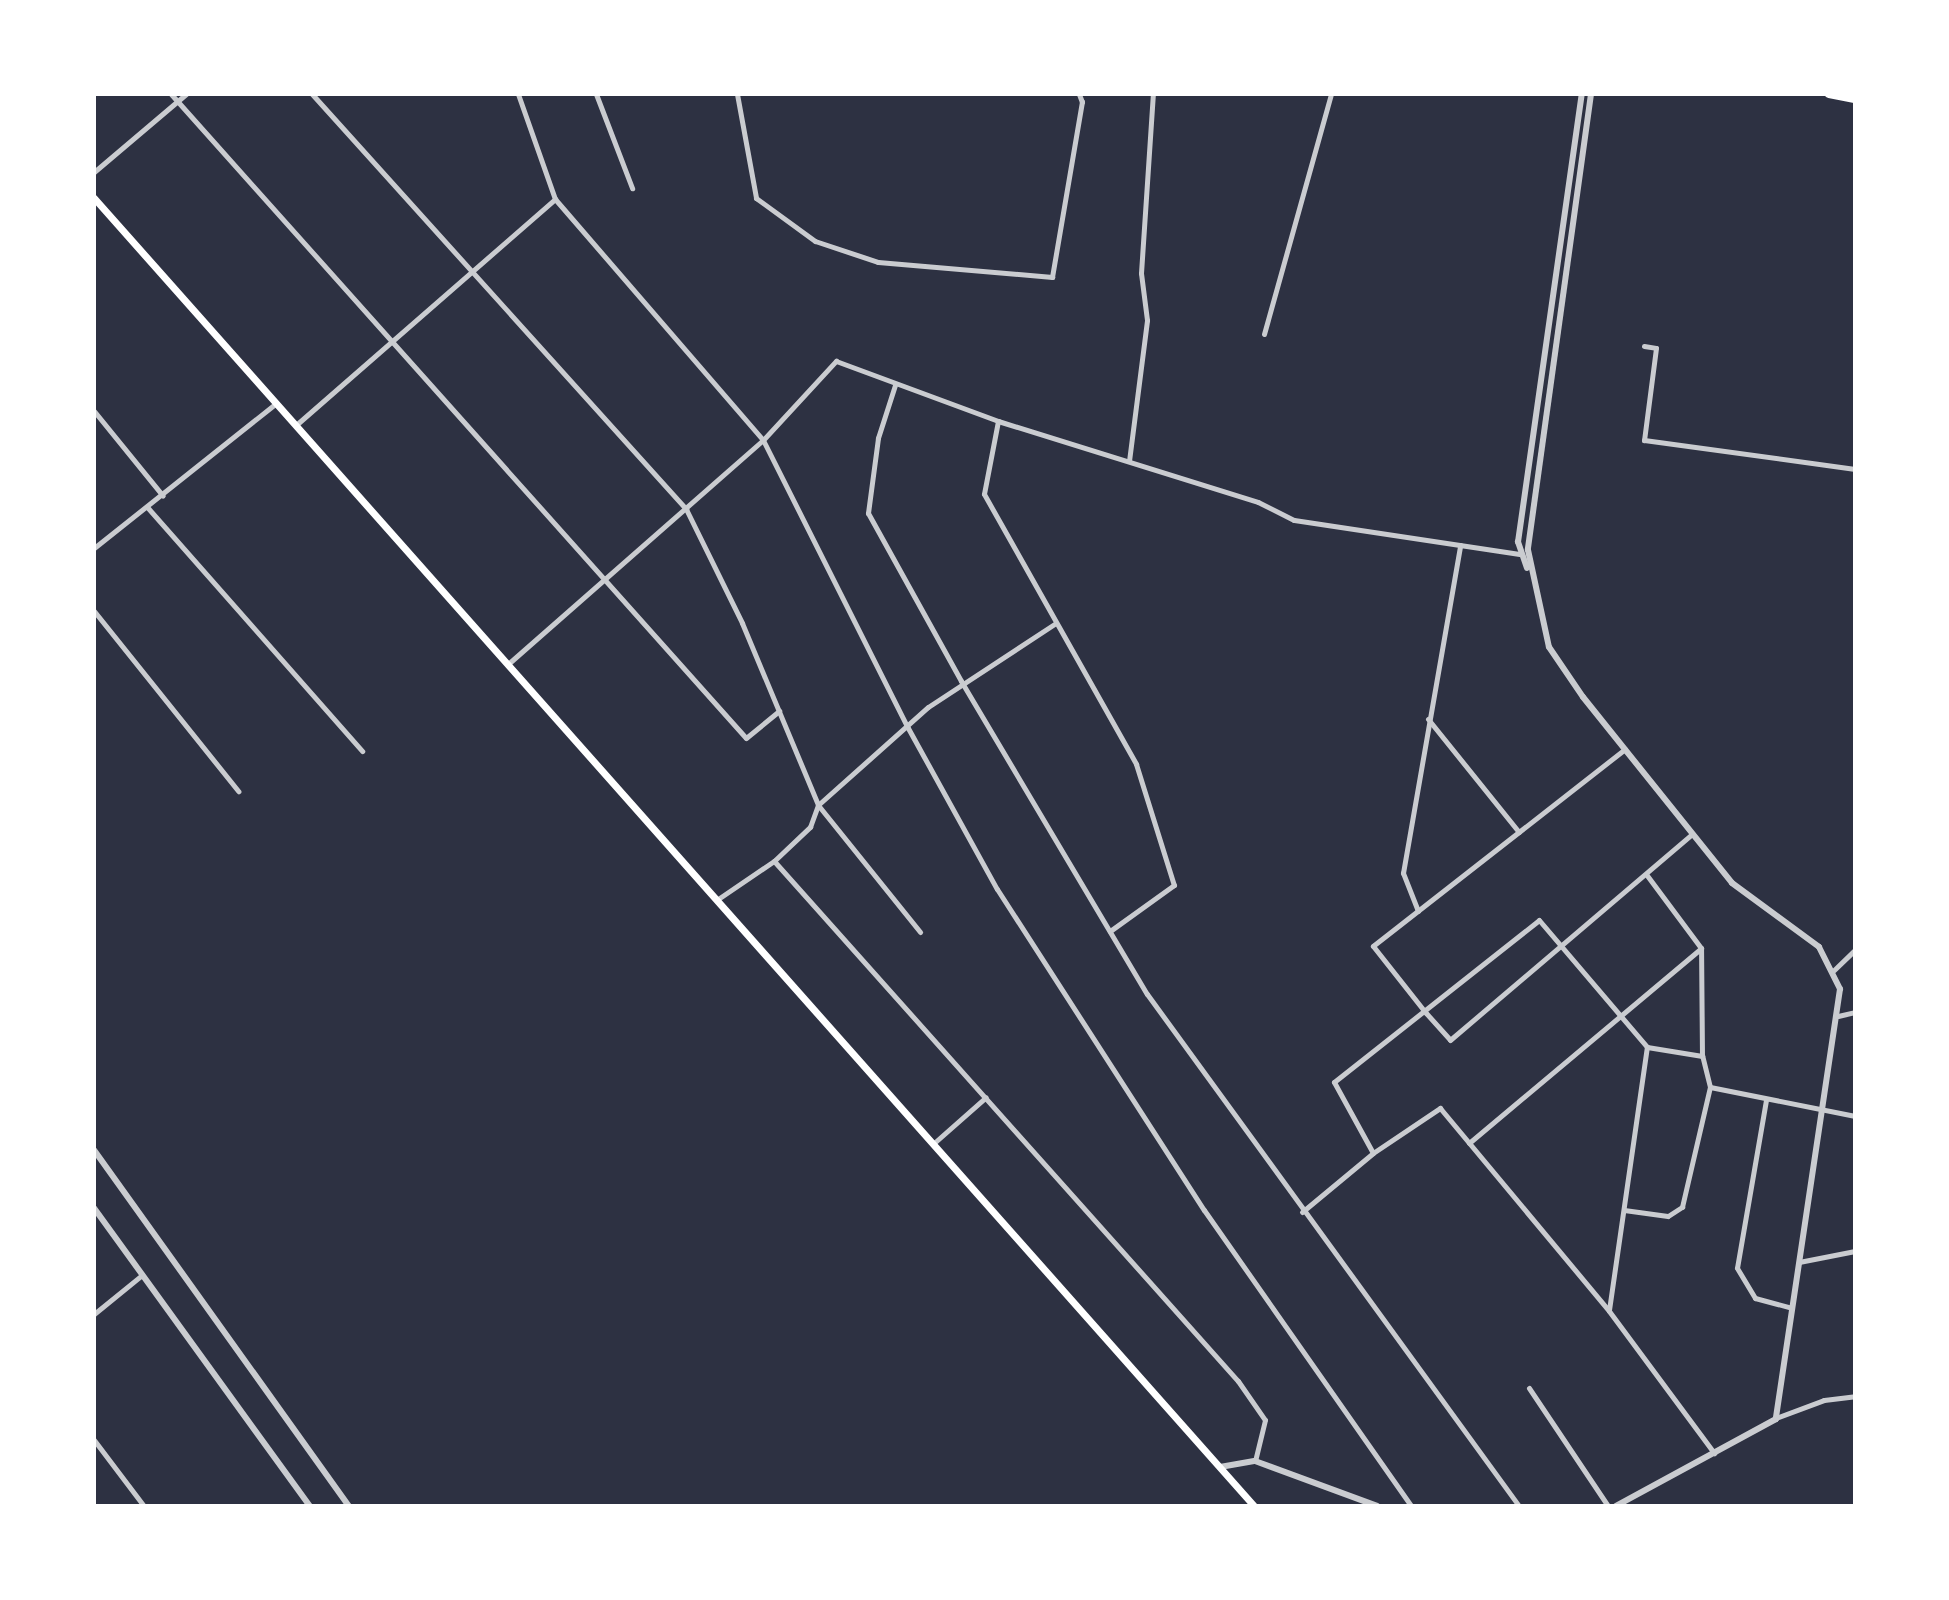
<!DOCTYPE html>
<style>
body{margin:0}
#map{position:relative;width:1949px;height:1600px;overflow:hidden;background:#2d3142;font-family:Lato,sans-serif}
div>[style]{position:absolute}
.minor>*{height:5px;margin:-2.5px;padding:0 2.5px;transform-origin:2.5px;border-radius:2.5px;background:#caccd0}
.tertiary>*{height:6px;margin:-3px;padding:0 3px;transform-origin:3px;border-radius:3px;background:#caccd0}
.secondary>*{height:7px;margin:-3.5px;padding:0 3.5px;transform-origin:3.5px;border-radius:3.5px;background:#fff}
.primary>*{height:8px;margin:-4px;padding:0 4px;transform-origin:4px;border-radius:4px;background:#fff}
span{translate:-50% -50%;white-space:nowrap;text-align:center;line-height:1.15;-webkit-text-stroke:7px #fff;paint-order:stroke}
.frame{position:absolute;inset:0;border:96px solid #fff;pointer-events:none}
</style>
<div id="map">
<div class="minor">
<div style="left:171px;top:94px;width:863px;rotate:48.24deg"></div>
<div style="left:746px;top:738px;width:43px;rotate:-39.3deg"></div>
<div style="left:312px;top:94px;width:559px;rotate:47.97deg"></div>
<div style="left:686px;top:509px;width:127px;rotate:63.8deg"></div>
<div style="left:742px;top:623px;width:197px;rotate:67.3deg"></div>
<div style="left:818px;top:805px;width:163px;rotate:51.2deg"></div>
<div style="left:518px;top:94px;width:111px;rotate:70.6deg"></div>
<div style="left:555px;top:199px;width:318px;rotate:49.2deg"></div>
<div style="left:763px;top:440px;width:322px;rotate:63.3deg"></div>
<div style="left:908px;top:728px;width:184px;rotate:61.1deg"></div>
<div style="left:997px;top:889px;width:382px;rotate:57.2deg"></div>
<div style="left:1204px;top:1210px;width:361px;rotate:55deg"></div>
<div style="left:596px;top:94px;width:101px;rotate:69deg"></div>
<div style="left:737px;top:94px;width:106px;rotate:79.6deg"></div>
<div style="left:756px;top:198px;width:73px;rotate:36.1deg"></div>
<div style="left:815px;top:241px;width:66px;rotate:18.4deg"></div>
<div style="left:878px;top:262px;width:175px;rotate:4.9deg"></div>
<div style="left:1052px;top:277px;width:178px;rotate:-80.3deg"></div>
<div style="left:1082px;top:102px;width:9px;rotate:-111deg"></div>
<div style="left:94px;top:172px;width:121px;rotate:-40.3deg"></div>
<div style="left:1264px;top:334px;width:249px;rotate:-74.4deg"></div>
<div style="left:1644px;top:346px;width:12px;rotate:9deg"></div>
<div style="left:1656px;top:348px;width:93px;rotate:97.4deg"></div>
<div style="left:1644px;top:440px;width:213px;rotate:7.8deg"></div>
<div style="left:895px;top:385px;width:56px;rotate:107.8deg"></div>
<div style="left:878px;top:438px;width:76px;rotate:97.6deg"></div>
<div style="left:868px;top:513px;width:192px;rotate:61deg"></div>
<div style="left:961px;top:681px;width:364px;rotate:59.3deg"></div>
<div style="left:1147px;top:994px;width:633px;rotate:54deg"></div>
<div style="left:94px;top:411px;width:109px;rotate:50.9deg"></div>
<div style="left:998px;top:421px;width:74px;rotate:100.9deg"></div>
<div style="left:984px;top:494px;width:310px;rotate:60.6deg"></div>
<div style="left:1136px;top:764px;width:127px;rotate:72.6deg"></div>
<div style="left:1174px;top:885px;width:79px;rotate:144.3deg"></div>
<div style="left:296px;top:425px;width:344px;rotate:-41.1deg"></div>
<div style="left:1129px;top:461px;width:142px;rotate:-82.7deg"></div>
<div style="left:1147px;top:320px;width:47px;rotate:-97.3deg"></div>
<div style="left:1141px;top:273px;width:179px;rotate:-86.2deg"></div>
<div style="left:148px;top:508px;width:324px;rotate:48.6deg"></div>
<div style="left:94px;top:548px;width:233px;rotate:-38.5deg"></div>
<div style="left:94px;top:611px;width:231px;rotate:51.3deg"></div>
<div style="left:508px;top:664px;width:339px;rotate:-41.3deg"></div>
<div style="left:763px;top:440px;width:108px;rotate:-47.3deg"></div>
<div style="left:836px;top:361px;width:173px;rotate:20.3deg"></div>
<div style="left:998px;top:421px;width:272px;rotate:17.3deg"></div>
<div style="left:1258px;top:502px;width:40px;rotate:26.6deg"></div>
<div style="left:1294px;top:520px;width:228px;rotate:8.6deg"></div>
<div style="left:1428px;top:719px;width:145px;rotate:51.2deg"></div>
<div style="left:1625px;top:749px;width:320px;rotate:142deg"></div>
<div style="left:1373px;top:946px;width:85px;rotate:51.7deg"></div>
<div style="left:1426px;top:1013px;width:36px;rotate:48deg"></div>
<div style="left:1450px;top:1040px;width:318px;rotate:-40.4deg"></div>
<div style="left:774px;top:861px;width:697px;rotate:48.26deg"></div>
<div style="left:1238px;top:1381px;width:47px;rotate:55.3deg"></div>
<div style="left:1265px;top:1420px;width:42px;rotate:103.7deg"></div>
<div style="left:718px;top:899px;width:68px;rotate:-34.2deg"></div>
<div style="left:774px;top:861px;width:50px;rotate:-43.4deg"></div>
<div style="left:810px;top:827px;width:23px;rotate:-70deg"></div>
<div style="left:818px;top:805px;width:147px;rotate:-41.7deg"></div>
<div style="left:928px;top:707px;width:153px;rotate:-33.3deg"></div>
<div style="left:1418px;top:911px;width:41px;rotate:-111.5deg"></div>
<div style="left:1403px;top:873px;width:333px;rotate:-80.1deg"></div>
<div style="left:1834px;top:970px;width:29px;rotate:-44deg"></div>
<div style="left:1838px;top:1016px;width:17px;rotate:-13deg"></div>
<div style="left:1710px;top:1087px;width:148px;rotate:11.3deg"></div>
<div style="left:1766px;top:1100px;width:170px;rotate:99.8deg"></div>
<div style="left:1737px;top:1268px;width:35px;rotate:59deg"></div>
<div style="left:1755px;top:1298px;width:38px;rotate:15deg"></div>
<div style="left:934px;top:1143px;width:69px;rotate:-41.5deg"></div>
<div style="left:1469px;top:1143px;width:303px;rotate:-40deg"></div>
<div style="left:1373px;top:1153px;width:81px;rotate:-118.8deg"></div>
<div style="left:1334px;top:1082px;width:261px;rotate:-38.3deg"></div>
<div style="left:1539px;top:920px;width:167px;rotate:49.6deg"></div>
<div style="left:1647px;top:1047px;width:56px;rotate:9.3deg"></div>
<div style="left:1624px;top:1210px;width:44px;rotate:7.8deg"></div>
<div style="left:1668px;top:1216px;width:17px;rotate:-33deg"></div>
<div style="left:1682px;top:1207px;width:123px;rotate:-76.9deg"></div>
<div style="left:1710px;top:1087px;width:32px;rotate:-104deg"></div>
<div style="left:1702px;top:1056px;width:108px;rotate:-90.5deg"></div>
<div style="left:1701px;top:948px;width:92px;rotate:-126.6deg"></div>
<div style="left:1302px;top:1212px;width:92px;rotate:-39.7deg"></div>
<div style="left:1373px;top:1153px;width:81px;rotate:-33.9deg"></div>
<div style="left:1440px;top:1108px;width:264px;rotate:50.2deg"></div>
<div style="left:1609px;top:1311px;width:177px;rotate:53.5deg"></div>
<div style="left:1799px;top:1262px;width:57px;rotate:-11.1deg"></div>
<div style="left:1609px;top:1310px;width:266px;rotate:-81.8deg"></div>
<div style="left:94px;top:1314px;width:62px;rotate:-39.1deg"></div>
<div style="left:1529px;top:1388px;width:142px;rotate:56.2deg"></div>
<div style="left:1776px;top:1418px;width:51px;rotate:-20.6deg"></div>
<div style="left:1824px;top:1400px;width:31px;rotate:-7deg"></div>
<div style="left:94px;top:1440px;width:83px;rotate:52.9deg"></div>
</div>
<div class="tertiary">
<div style="left:1591px;top:94px;width:460px;rotate:97.9deg"></div>
<div style="left:1528px;top:550px;width:99px;rotate:77.8deg"></div>
<div style="left:1549px;top:647px;width:60px;rotate:55.8deg"></div>
<div style="left:1583px;top:697px;width:238px;rotate:51.3deg"></div>
<div style="left:1732px;top:883px;width:108px;rotate:36.3deg"></div>
<div style="left:1819px;top:947px;width:47px;rotate:63.4deg"></div>
<div style="left:1840px;top:989px;width:435px;rotate:98.5deg"></div>
<div style="left:1776px;top:1419px;width:182px;rotate:151.5deg"></div>
<div style="left:1527px;top:568px;width:28px;rotate:-109deg"></div>
<div style="left:1518px;top:542px;width:453px;rotate:-81.9deg"></div>
<div style="left:94px;top:1150px;width:438px;rotate:54.4deg"></div>
<div style="left:94px;top:1208px;width:368px;rotate:54.1deg"></div>
<div style="left:1220px;top:1467px;width:36px;rotate:-10deg"></div>
<div style="left:1255px;top:1461px;width:130px;rotate:20.2deg"></div>
</div>
<div class="secondary">
<div style="left:94px;top:198px;width:1748px;rotate:48.43deg"></div>
</div>
<div class="primary">
<div style="left:1829px;top:94px;width:26px;rotate:11deg"></div>
</div>
<div class="frame"></div>
</div>
